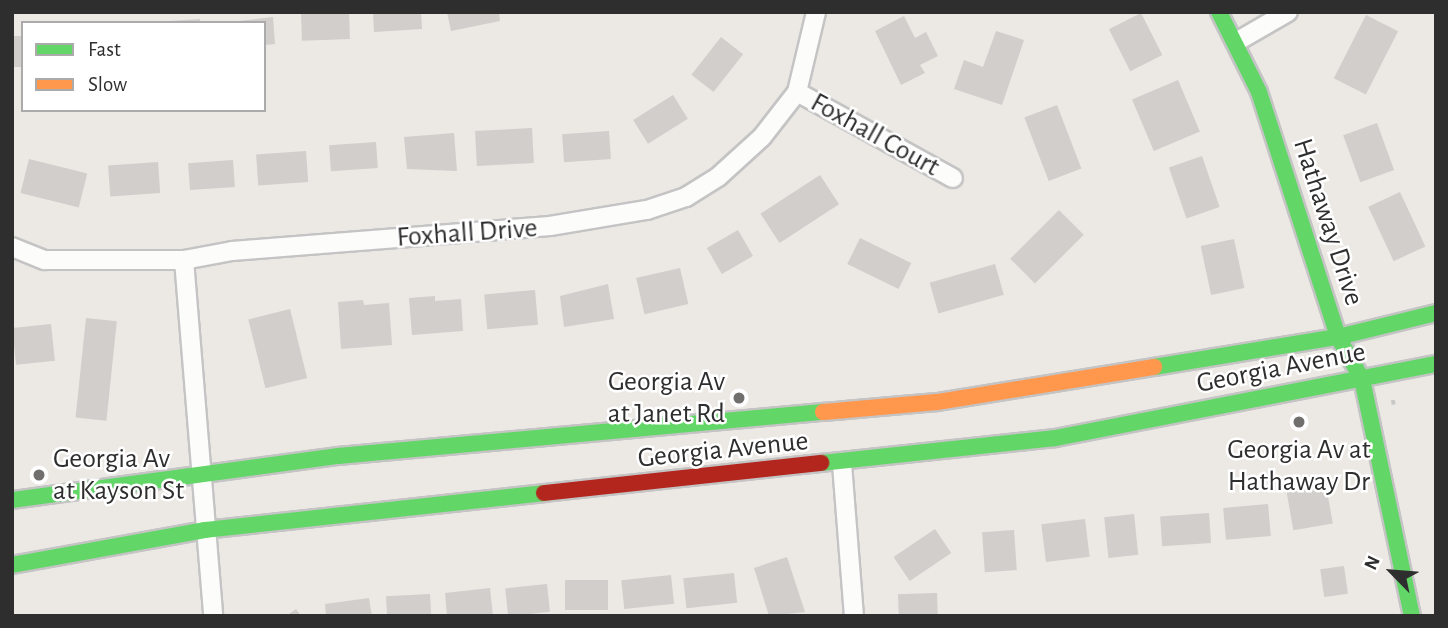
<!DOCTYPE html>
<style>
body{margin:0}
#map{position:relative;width:1448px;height:628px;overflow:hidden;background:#ece8e4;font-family:"Alegreya Sans",sans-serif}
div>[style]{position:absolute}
.building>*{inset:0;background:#d1cecb;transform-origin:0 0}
.path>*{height:3.5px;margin-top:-1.75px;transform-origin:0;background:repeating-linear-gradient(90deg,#c9c9c8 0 5px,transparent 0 8.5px)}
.roads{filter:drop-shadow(2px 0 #c5c4c5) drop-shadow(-2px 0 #c5c4c5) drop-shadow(0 2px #c5c4c5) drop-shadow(0 -2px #c5c4c5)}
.street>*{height:18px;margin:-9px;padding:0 9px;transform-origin:9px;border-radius:9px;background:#fcfcfb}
.fast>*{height:16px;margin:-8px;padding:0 8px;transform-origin:8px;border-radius:8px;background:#63d668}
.slow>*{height:16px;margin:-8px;padding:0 8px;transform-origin:8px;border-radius:8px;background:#ff974d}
.jam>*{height:16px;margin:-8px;padding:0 8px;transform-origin:8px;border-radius:8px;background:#b3261e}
.dots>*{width:19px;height:19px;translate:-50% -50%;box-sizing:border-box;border:4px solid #fff;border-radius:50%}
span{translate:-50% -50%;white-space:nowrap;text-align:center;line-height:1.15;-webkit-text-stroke:5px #fff;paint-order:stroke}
.street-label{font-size:28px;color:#2e2e2e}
.poi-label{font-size:28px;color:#2e2e2e}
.right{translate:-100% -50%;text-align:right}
.left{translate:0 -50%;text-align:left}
.frame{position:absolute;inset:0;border:14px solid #2e2e2e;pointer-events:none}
.legend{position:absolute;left:21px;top:21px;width:245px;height:91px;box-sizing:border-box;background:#fff;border:2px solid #ababab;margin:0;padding:9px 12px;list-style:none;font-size:21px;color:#2e2e2e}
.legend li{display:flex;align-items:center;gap:14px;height:35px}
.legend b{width:35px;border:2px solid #ababab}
.north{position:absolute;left:1357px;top:537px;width:70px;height:70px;-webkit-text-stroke:5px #fff;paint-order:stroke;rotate:295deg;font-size:19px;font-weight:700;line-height:28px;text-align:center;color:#2e2e2e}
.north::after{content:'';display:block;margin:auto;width:24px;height:32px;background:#2e2e2e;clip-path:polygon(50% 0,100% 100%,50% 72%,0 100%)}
</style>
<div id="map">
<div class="building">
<div style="left:349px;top:12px;width:27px;height:48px;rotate:88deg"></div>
<div style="clip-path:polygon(373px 12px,421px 12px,422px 29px,374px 32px)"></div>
<div style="clip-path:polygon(447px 12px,499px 12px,500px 21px,451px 31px)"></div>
<div style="left:1141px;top:13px;width:47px;height:36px;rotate:63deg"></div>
<div style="left:1366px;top:15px;width:36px;height:71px;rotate:27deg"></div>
<div style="clip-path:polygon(904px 16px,915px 38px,926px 32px,938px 56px,920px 65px,925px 73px,901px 85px,875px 31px)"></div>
<div style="clip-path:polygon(273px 17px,275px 44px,264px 45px,264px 23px,221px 23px)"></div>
<div style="clip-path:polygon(200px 19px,200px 23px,170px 23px,170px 21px)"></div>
<div style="clip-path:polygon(996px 31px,1024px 40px,1002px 105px,954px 89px,964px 60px,983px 67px)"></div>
<div style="left:23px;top:36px;width:31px;height:11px;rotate:90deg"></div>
<div style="left:721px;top:37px;width:28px;height:48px;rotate:38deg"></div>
<div style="left:1178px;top:80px;width:56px;height:50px;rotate:67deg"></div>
<div style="left:673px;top:95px;width:28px;height:47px;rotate:58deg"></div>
<div style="left:1057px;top:105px;width:68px;height:35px;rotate:69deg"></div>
<div style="left:1377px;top:123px;width:50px;height:36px;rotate:70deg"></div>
<div style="left:532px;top:128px;width:35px;height:57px;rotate:87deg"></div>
<div style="left:609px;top:131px;width:28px;height:47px;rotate:86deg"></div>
<div style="clip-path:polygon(454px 133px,457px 171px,407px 169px,404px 137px)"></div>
<div style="left:376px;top:142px;width:26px;height:47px;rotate:86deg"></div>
<div style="left:306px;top:151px;width:31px;height:50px;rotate:86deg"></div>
<div style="left:1202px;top:156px;width:54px;height:35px;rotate:71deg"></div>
<div style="left:29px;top:159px;width:60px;height:35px;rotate:14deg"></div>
<div style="left:233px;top:160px;width:27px;height:45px;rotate:86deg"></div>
<div style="left:158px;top:162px;width:31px;height:50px;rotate:86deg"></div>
<div style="left:820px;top:175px;width:35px;height:71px;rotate:57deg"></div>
<div style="left:1400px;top:192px;width:60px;height:35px;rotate:65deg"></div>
<div style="left:1059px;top:210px;width:35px;height:69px;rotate:45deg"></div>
<div style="left:738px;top:230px;width:30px;height:36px;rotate:60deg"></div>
<div style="left:860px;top:238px;width:57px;height:29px;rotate:26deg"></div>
<div style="left:1234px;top:239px;width:50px;height:34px;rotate:78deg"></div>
<div style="left:995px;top:264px;width:32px;height:68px;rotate:74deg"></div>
<div style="left:680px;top:268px;width:37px;height:45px;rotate:77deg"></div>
<div style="clip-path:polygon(608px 284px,614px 319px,564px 327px,560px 296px)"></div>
<div style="left:535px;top:290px;width:35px;height:51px;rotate:85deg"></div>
<div style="clip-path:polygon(435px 296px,435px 301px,461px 299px,463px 331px,412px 335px,409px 298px)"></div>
<div style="clip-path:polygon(363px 300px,364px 305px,389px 303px,392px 345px,341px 349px,338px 302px)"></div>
<div style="left:290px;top:309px;width:71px;height:43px;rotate:76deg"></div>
<div style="left:86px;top:318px;width:31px;height:100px;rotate:6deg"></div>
<div style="left:51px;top:324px;width:37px;height:39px;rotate:84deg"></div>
<div style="left:1326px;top:485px;width:39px;height:40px;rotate:80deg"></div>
<div style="left:1268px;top:504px;width:32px;height:45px;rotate:85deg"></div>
<div style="left:1209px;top:513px;width:30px;height:49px;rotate:86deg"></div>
<div style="left:1134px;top:514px;width:41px;height:30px;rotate:84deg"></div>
<div style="left:1085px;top:519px;width:38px;height:44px;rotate:83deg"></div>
<div style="left:935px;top:529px;width:29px;height:50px;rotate:56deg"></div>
<div style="left:1014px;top:530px;width:40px;height:32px;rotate:86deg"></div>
<div style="clip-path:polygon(787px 557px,805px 612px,769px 616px,754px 568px)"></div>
<div style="left:1344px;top:566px;width:28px;height:24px;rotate:82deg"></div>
<div style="left:734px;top:573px;width:30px;height:51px;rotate:84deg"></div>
<div style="left:671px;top:575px;width:29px;height:50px;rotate:84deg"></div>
<div style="left:565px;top:580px;width:43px;height:30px"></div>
<div style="left:547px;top:584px;width:28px;height:42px;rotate:84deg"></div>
<div style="clip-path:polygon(490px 588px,493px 616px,447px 616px,445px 593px)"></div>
<div style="left:937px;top:593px;width:23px;height:39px;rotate:88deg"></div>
<div style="left:430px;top:594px;width:22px;height:44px;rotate:87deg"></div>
<div style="clip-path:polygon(369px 598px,372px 616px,326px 616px,325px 604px)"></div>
<div style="clip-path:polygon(296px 609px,301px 616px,286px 616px)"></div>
</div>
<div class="path">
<div style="left:1393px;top:400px;width:5px;rotate:79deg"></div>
</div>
<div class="roads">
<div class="street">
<div style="left:1236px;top:42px;width:60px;rotate:-30deg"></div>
<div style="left:797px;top:92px;width:178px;rotate:28.9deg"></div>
<div style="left:12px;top:247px;width:35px;rotate:22deg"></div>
<div style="left:45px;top:260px;width:139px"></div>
<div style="left:184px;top:260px;width:49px;rotate:-10.6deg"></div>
<div style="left:232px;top:251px;width:319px;rotate:-4.5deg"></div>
<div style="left:550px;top:226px;width:98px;rotate:-9.4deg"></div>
<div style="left:647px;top:210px;width:41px;rotate:-18.4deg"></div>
<div style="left:686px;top:197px;width:38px;rotate:-32deg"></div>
<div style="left:718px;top:177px;width:59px;rotate:-42.3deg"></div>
<div style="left:762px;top:137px;width:57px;rotate:-52.1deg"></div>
<div style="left:797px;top:92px;width:82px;rotate:-76.6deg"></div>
<div style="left:184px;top:260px;width:357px;rotate:85.3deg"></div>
<div style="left:842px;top:464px;width:152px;rotate:85.5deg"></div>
</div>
<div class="fast">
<div style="left:1219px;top:12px;width:89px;rotate:63.4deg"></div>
<div style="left:1259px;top:92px;width:257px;rotate:72.1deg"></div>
<div style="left:1338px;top:337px;width:48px;rotate:60.3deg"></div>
<div style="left:1362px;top:379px;width:242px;rotate:78.1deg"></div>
<div style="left:1154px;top:367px;width:186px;rotate:-9.3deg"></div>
<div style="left:1338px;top:337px;width:101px;rotate:-13.8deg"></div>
<div style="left:821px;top:463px;width:235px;rotate:-6.1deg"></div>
<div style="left:1055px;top:438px;width:388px;rotate:-11deg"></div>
<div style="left:12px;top:500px;width:329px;rotate:-7.7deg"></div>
<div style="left:338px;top:456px;width:487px;rotate:-5.2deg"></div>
<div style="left:12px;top:565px;width:196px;rotate:-10.3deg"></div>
<div style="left:205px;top:530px;width:341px;rotate:-6.2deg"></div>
</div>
<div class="slow">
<div style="left:823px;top:412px;width:114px;rotate:-5deg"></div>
<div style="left:937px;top:402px;width:220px;rotate:-9.2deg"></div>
</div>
<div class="jam">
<div style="left:544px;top:493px;width:279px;rotate:-6.2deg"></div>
</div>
</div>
<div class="dots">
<div style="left:739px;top:398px;background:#706f6e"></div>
<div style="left:1299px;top:422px;background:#706f6e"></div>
<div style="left:39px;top:475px;background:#706f6e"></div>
</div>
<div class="street-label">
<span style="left:875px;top:135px;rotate:29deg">Foxhall Court</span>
<span style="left:1328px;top:222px;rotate:72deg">Hathaway Drive</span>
<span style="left:467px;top:233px;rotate:-4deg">Foxhall Drive</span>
<span style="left:1281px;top:368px;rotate:-11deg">Georgia Avenue</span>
<span style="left:723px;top:450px;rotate:-6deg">Georgia Avenue</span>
</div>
<div class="poi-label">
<span class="right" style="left:725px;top:398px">Georgia Av<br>at Janet Rd</span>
<span style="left:1299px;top:466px">Georgia Av at<br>Hathaway Dr</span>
<span class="left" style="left:53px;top:475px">Georgia Av<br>at Kayson St</span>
</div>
<div class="frame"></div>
<ul class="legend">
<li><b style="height:9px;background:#63d668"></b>Fast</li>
<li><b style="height:9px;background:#ff974d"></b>Slow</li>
</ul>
<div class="north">N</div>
</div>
